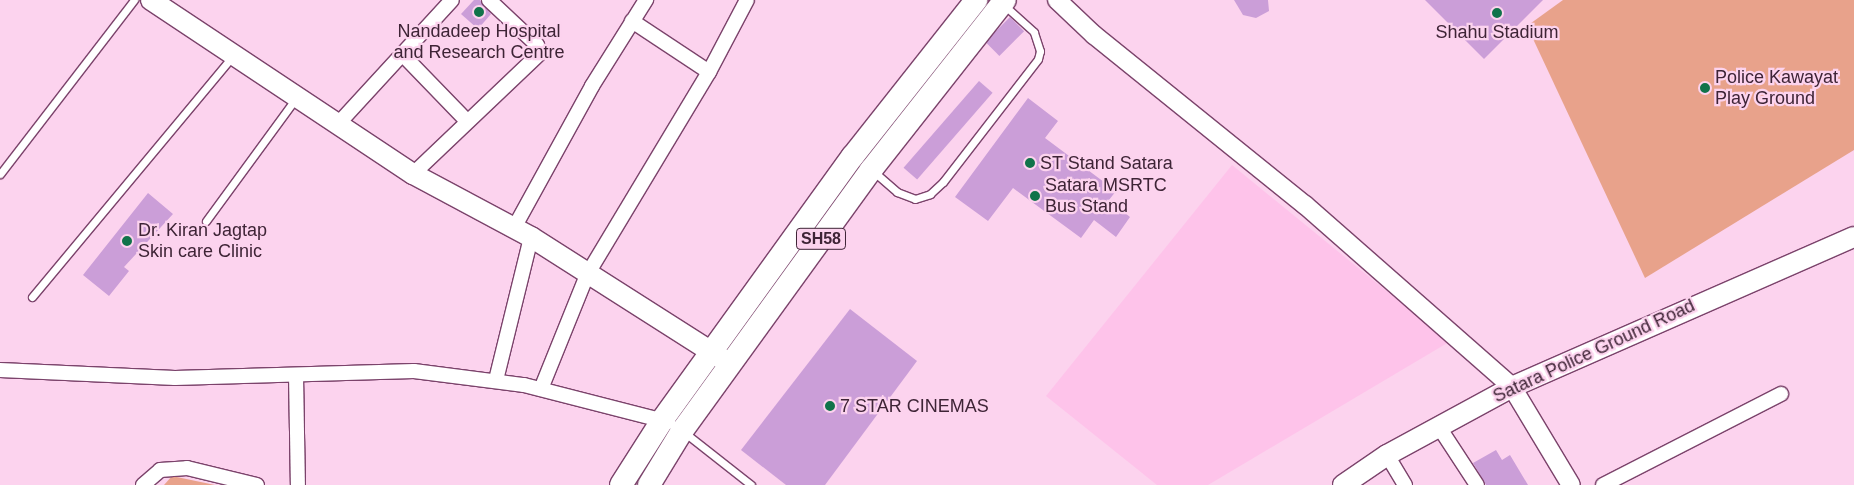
<!DOCTYPE html>
<style>
body{margin:0}
#map{position:relative;width:1854px;height:485px;overflow:hidden;background:#fcd3ee;font-family:Arial,sans-serif}
div>[style]{position:absolute}
.built>*{inset:0;background:#fec3ea}
.green>*{inset:0;background:#e8a28b}
.building>*{inset:0;background:#cb9ed8;transform-origin:0 0}
.roads{filter:drop-shadow(1px 0 #7b436b) drop-shadow(-1px 0 #7b436b) drop-shadow(0 1px #7b436b) drop-shadow(0 -1px #7b436b)}
.service>*{height:7px;margin:-3.5px;padding:0 3.5px;transform-origin:3.5px;border-radius:3.5px;background:#fff}
.minor>*{height:14px;margin:-7px;padding:0 7px;transform-origin:7px;border-radius:7px;background:#fff}
.tertiary>*{height:18px;margin:-9px;padding:0 9px;transform-origin:9px;border-radius:9px;background:#fff}
.secondary>*{height:20px;margin:-10px;padding:0 10px;transform-origin:10px;border-radius:10px;background:#fff}
.primary>*{height:22px;margin:-11px;padding:0 11px;transform-origin:11px;border-radius:11px;background:#fff}
.dots>*{width:14px;height:14px;translate:-50% -50%;box-sizing:border-box;border:2px solid #fcd3ee;border-radius:50%}
span{translate:-50% -50%;white-space:nowrap;text-align:center;line-height:1.15;-webkit-text-stroke:4.5px #fcd3ee;paint-order:stroke}
.shield-label span{padding:1px 4px;background:#fcd3ee;border:1px solid;border-radius:4px;-webkit-text-stroke-width:0}
.shield-label{font-size:16px;color:#3e2436;font-weight:700}
.poi-label{font-size:18px;color:#3e2436}
.left{translate:0 -50%;text-align:left}
.street-label{font-size:18px;color:#3e2436}
</style>
<div id="map">
<div class="built">
<div style="clip-path:polygon(1232px 165px,1449px 342px,1208px 485px,1157px 485px,1046px 396px)"></div>
</div>
<div class="green">
<div style="clip-path:polygon(1563px 0,1854px 0,1854px 150px,1645px 278px,1527px 26px)"></div>
<div style="clip-path:polygon(172px 476px,215px 485px,164px 485px)"></div>
</div>
<div class="building">
<div style="clip-path:polygon(474px 0,480px 0,491px 14px,478px 29px,461px 14px)"></div>
<div style="clip-path:polygon(1234px 0,1268px 0,1269px 11px,1256px 18px,1243px 15px)"></div>
<div style="clip-path:polygon(1425px 0,1543px 0,1484px 59px)"></div>
<div style="left:1010px;top:17px;width:20px;height:35px;rotate:45deg"></div>
<div style="left:979px;top:81px;width:18px;height:115px;rotate:41deg"></div>
<div style="clip-path:polygon(1028px 98px,1058px 121px,1045px 138px,1116px 191px,1109px 200px,1130px 217px,1116px 237px,1094px 220px,1081px 238px,1013px 188px,988px 221px,955px 197px)"></div>
<div style="clip-path:polygon(148px 193px,173px 214px,124px 267px,129px 271px,109px 296px,83px 275px)"></div>
<div style="clip-path:polygon(850px 309px,917px 361px,825px 485px,786px 485px,741px 450px)"></div>
<div style="clip-path:polygon(1496px 450px,1502px 460px,1510px 455px,1528px 485px,1486px 485px,1473px 463px)"></div>
</div>
<div class="roads">
<div class="service">
<div style="left:873px;top:171px;width:32px;rotate:41deg"></div>
<div style="left:897px;top:192px;width:19px;rotate:21deg"></div>
<div style="left:915px;top:199px;width:16px;rotate:-18deg"></div>
<div style="left:930px;top:194px;width:18px;rotate:-43deg"></div>
<div style="left:943px;top:182px;width:155px;rotate:-52.3deg"></div>
<div style="left:1038px;top:59px;width:8px;rotate:-76deg"></div>
<div style="left:1040px;top:51px;width:20px;rotate:-108deg"></div>
<div style="left:1034px;top:32px;width:40px;rotate:-138deg"></div>
<div style="left:0;top:174px;width:220px;rotate:-52.4deg"></div>
<div style="left:206px;top:221px;width:152px;rotate:-53.8deg"></div>
<div style="left:32px;top:297px;width:312px;rotate:-50.2deg"></div>
<div style="left:685px;top:433px;width:84px;rotate:38.2deg"></div>
</div>
<div class="minor">
<div style="left:632px;top:21px;width:92px;rotate:33.5deg"></div>
<div style="left:403px;top:55px;width:92px;rotate:45.9deg"></div>
<div style="left:338px;top:124px;width:168px;rotate:-47.4deg"></div>
<div style="left:413px;top:174px;width:175px;rotate:-43.6deg"></div>
<div style="left:540px;top:53px;width:9px;rotate:-111deg"></div>
<div style="left:537px;top:45px;width:66px;rotate:-136.8deg"></div>
<div style="left:514px;top:228px;width:162px;rotate:-61.2deg"></div>
<div style="left:592px;top:86px;width:102px;rotate:-57.9deg"></div>
<div style="left:0;top:370px;width:175px;rotate:2.6deg"></div>
<div style="left:175px;top:378px;width:239px;rotate:-1.7deg"></div>
<div style="left:414px;top:371px;width:111px;rotate:7.3deg"></div>
<div style="left:524px;top:385px;width:149px;rotate:14.4deg"></div>
<div style="left:296px;top:375px;width:110px;rotate:89deg"></div>
<div style="left:496px;top:380px;width:147px;rotate:-76.2deg"></div>
<div style="left:541px;top:389px;width:123px;rotate:-68deg"></div>
<div style="left:587px;top:275px;width:237px;rotate:-59deg"></div>
<div style="left:709px;top:72px;width:81px;rotate:-62.2deg"></div>
<div style="left:1439px;top:427px;width:69px;rotate:56.8deg"></div>
<div style="left:1387px;top:455px;width:35px;rotate:59deg"></div>
<div style="left:143px;top:485px;width:23px;rotate:-41deg"></div>
<div style="left:160px;top:470px;width:27px;rotate:-4deg"></div>
<div style="left:187px;top:468px;width:72px;rotate:13.7deg"></div>
<div style="left:1603px;top:485px;width:200px;rotate:-27.1deg"></div>
</div>
<div class="tertiary">
<div style="left:1057px;top:0;width:51px;rotate:43.4deg"></div>
<div style="left:1094px;top:35px;width:271px;rotate:38.9deg"></div>
<div style="left:1305px;top:205px;width:276px;rotate:41.3deg"></div>
<div style="left:1512px;top:387px;width:114px;rotate:59deg"></div>
</div>
<div class="secondary">
<div style="left:151px;top:0;width:315px;rotate:33.6deg"></div>
<div style="left:413px;top:174px;width:134px;rotate:28.1deg"></div>
<div style="left:531px;top:237px;width:229px;rotate:32.5deg"></div>
<div style="left:1343px;top:485px;width:53px;rotate:-34.3deg"></div>
<div style="left:1387px;top:455px;width:142px;rotate:-28.5deg"></div>
<div style="left:1512px;top:387px;width:373px;rotate:-23.7deg"></div>
</div>
<div class="primary">
<div style="left:621px;top:485px;width:78px;rotate:-57.5deg"></div>
<div style="left:663px;top:419px;width:324px;rotate:-54.2deg"></div>
<div style="left:853px;top:156px;width:199px;rotate:-51.7deg"></div>
<div style="left:649px;top:485px;width:63px;rotate:-58.6deg"></div>
<div style="left:682px;top:431px;width:322px;rotate:-54.1deg"></div>
<div style="left:871px;top:170px;width:216px;rotate:-51.8deg"></div>
</div>
</div>
<div class="dots">
<div style="left:479px;top:12px;background:#10734a"></div>
<div style="left:1497px;top:13px;background:#10734a"></div>
<div style="left:1705px;top:88px;background:#10734a"></div>
<div style="left:1030px;top:163px;background:#10734a"></div>
<div style="left:1035px;top:196px;background:#10734a"></div>
<div style="left:127px;top:241px;background:#10734a"></div>
<div style="left:830px;top:406px;background:#10734a"></div>
</div>
<div class="shield-label">
<span style="left:821px;top:239px">SH58</span>
</div>
<div class="poi-label">
<span style="left:479px;top:42px">Nandadeep Hospital<br>and Research Centre</span>
<span style="left:1497px;top:32px">Shahu Stadium</span>
<span class="left" style="left:1715px;top:88px">Police Kawayat<br>Play Ground</span>
<span class="left" style="left:1040px;top:163px">ST Stand Satara</span>
<span class="left" style="left:1045px;top:196px">Satara MSRTC<br>Bus Stand</span>
<span class="left" style="left:138px;top:241px">Dr. Kiran Jagtap<br>Skin care Clinic</span>
<span class="left" style="left:840px;top:406px">7 STAR CINEMAS</span>
</div>
<div class="street-label">
<span style="left:1594px;top:351px;rotate:-25deg">Satara Police Ground Road</span>
</div>
</div>
